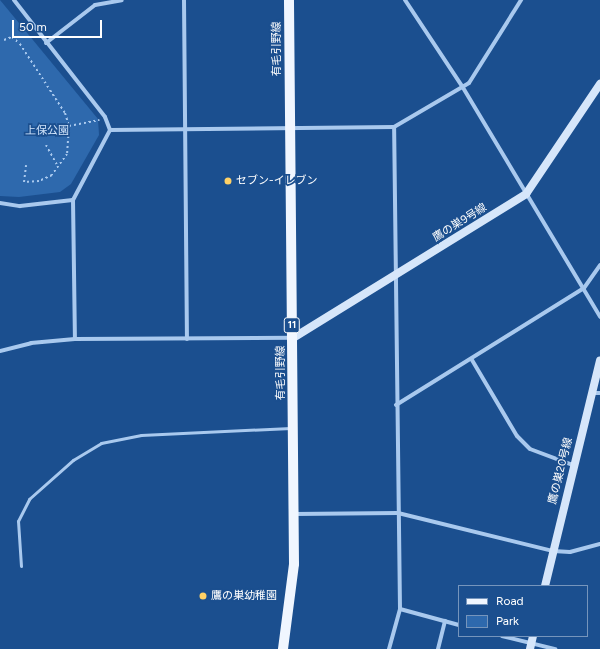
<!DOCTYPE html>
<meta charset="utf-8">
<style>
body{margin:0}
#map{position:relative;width:600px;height:649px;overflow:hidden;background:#1b4f8f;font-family:Figtree,"Noto Sans JP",sans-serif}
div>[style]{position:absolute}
.green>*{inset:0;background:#2e69ad}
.path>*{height:2px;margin-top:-1px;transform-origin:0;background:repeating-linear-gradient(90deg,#a9c9ee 0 2px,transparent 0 5px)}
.lane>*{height:3px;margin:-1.5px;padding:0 1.5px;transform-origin:1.5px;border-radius:1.5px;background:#a9c9ee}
.street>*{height:4px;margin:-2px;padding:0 2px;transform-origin:2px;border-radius:2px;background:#a9c9ee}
.secondary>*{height:8px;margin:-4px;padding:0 4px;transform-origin:4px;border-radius:4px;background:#d6e6fa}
.primary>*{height:10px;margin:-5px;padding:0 5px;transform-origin:5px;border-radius:5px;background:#f0f6ff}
.dots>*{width:11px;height:11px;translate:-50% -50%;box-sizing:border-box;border:2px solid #1b4f8f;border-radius:50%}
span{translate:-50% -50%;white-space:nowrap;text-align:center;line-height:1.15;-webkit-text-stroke:3.5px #1b4f8f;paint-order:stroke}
.shield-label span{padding:1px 3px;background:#1b4f8f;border:1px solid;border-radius:3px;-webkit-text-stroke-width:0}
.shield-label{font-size:10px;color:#fff;font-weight:700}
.street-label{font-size:11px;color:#fff}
.park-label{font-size:11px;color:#cfe3fa}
.poi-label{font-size:11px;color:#fff}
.left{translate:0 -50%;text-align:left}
.legend{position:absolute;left:458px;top:585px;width:130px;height:52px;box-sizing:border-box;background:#1b4f8f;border:1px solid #7695bc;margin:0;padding:5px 7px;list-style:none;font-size:12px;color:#fff}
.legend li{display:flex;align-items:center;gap:8px;height:20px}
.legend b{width:20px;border:1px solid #7695bc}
.scale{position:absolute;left:12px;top:20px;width:90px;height:18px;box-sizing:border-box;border:2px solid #fff;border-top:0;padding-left:5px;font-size:12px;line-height:14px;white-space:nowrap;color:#fff;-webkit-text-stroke:3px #1b4f8f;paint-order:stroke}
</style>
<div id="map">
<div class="green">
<div style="clip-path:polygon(0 0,98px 119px,99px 135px,71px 184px,60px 192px,19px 197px,0 196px)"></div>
</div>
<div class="path">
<div style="left:4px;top:40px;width:9px;rotate:-21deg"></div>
<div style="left:12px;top:37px;width:11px;rotate:41deg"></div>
<div style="left:20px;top:44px;width:82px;rotate:56.9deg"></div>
<div style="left:65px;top:113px;width:14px;rotate:73deg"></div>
<div style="left:69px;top:126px;width:28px;rotate:94deg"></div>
<div style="left:67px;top:154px;width:26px;rotate:126deg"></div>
<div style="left:52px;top:175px;width:14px;rotate:155deg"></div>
<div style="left:39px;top:181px;width:15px;rotate:176deg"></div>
<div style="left:24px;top:182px;width:17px;rotate:-83deg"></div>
<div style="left:69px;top:126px;width:31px;rotate:-11deg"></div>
<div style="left:46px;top:145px;width:25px;rotate:61deg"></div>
</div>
<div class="lane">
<div style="left:21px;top:566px;width:45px;rotate:-93.8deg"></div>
<div style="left:18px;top:521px;width:25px;rotate:-63deg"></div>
<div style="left:29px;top:499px;width:59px;rotate:-41.6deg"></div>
<div style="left:73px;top:460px;width:33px;rotate:-31deg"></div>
<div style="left:101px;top:443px;width:41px;rotate:-11.3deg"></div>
<div style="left:141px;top:435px;width:150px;rotate:-2.7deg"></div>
</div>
<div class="street">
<div style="left:14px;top:0;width:148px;rotate:52.1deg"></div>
<div style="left:105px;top:117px;width:14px;rotate:69deg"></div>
<div style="left:184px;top:0;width:339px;rotate:89.5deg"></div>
<div style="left:405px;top:0;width:103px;rotate:56.5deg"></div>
<div style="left:462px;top:86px;width:269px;rotate:59.1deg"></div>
<div style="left:46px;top:43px;width:62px;rotate:-37.8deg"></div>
<div style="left:95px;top:5px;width:27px;rotate:-10deg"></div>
<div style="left:110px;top:130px;width:284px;rotate:-0.6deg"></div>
<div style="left:394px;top:127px;width:87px;rotate:-30.4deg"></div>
<div style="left:469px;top:83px;width:98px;rotate:-57.9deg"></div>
<div style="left:73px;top:200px;width:139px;rotate:89.2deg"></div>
<div style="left:0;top:203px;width:20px;rotate:9deg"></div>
<div style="left:20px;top:206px;width:53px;rotate:-6.5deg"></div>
<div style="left:73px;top:200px;width:79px;rotate:-62.1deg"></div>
<div style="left:0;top:351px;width:32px;rotate:-14deg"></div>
<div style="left:31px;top:343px;width:44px;rotate:-5.2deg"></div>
<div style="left:75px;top:339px;width:217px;rotate:-0.3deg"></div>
<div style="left:472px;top:360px;width:88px;rotate:59.4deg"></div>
<div style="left:517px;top:436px;width:18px;rotate:45deg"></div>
<div style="left:530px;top:449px;width:46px;rotate:20.4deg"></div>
<div style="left:592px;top:393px;width:8px"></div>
<div style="left:396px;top:405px;width:221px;rotate:-31.9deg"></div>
<div style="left:584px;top:288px;width:28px;rotate:-55deg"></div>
<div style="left:294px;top:514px;width:104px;rotate:-0.6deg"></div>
<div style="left:398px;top:513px;width:160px;rotate:13.8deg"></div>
<div style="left:553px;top:551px;width:17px;rotate:3deg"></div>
<div style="left:570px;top:552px;width:31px;rotate:-15deg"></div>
<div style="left:400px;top:609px;width:61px;rotate:15.2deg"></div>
<div style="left:502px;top:636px;width:55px;rotate:13.8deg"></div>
<div style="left:389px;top:649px;width:41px;rotate:-74.6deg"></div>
<div style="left:400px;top:609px;width:482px;rotate:-90.7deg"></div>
<div style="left:438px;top:649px;width:29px;rotate:-76deg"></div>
</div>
<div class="secondary">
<div style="left:293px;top:338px;width:274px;rotate:-31.7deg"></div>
<div style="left:526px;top:194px;width:133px;rotate:-56.1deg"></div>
<div style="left:545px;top:586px;width:232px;rotate:-76.3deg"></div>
<div style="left:530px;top:649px;width:13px;rotate:-77deg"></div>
</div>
<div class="primary">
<div style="left:283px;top:649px;width:86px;rotate:-82.6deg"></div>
<div style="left:294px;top:564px;width:564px;rotate:-90.51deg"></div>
</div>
<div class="dots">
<div style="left:228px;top:181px;background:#ffd166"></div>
<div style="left:203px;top:596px;background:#ffd166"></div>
</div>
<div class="shield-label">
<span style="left:292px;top:325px">11</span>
</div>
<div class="street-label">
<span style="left:277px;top:49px;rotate:-90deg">有毛引野線</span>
<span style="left:460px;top:223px;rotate:-32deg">鷹の巣9号線</span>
<span style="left:281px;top:373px;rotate:-90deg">有毛引野線</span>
<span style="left:561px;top:471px;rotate:-76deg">鷹の巣20号線</span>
</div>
<div class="park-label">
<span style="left:47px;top:131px">上保公園</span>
</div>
<div class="poi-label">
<span class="left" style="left:236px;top:181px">セブン-イレブン</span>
<span class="left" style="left:211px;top:596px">鷹の巣幼稚園</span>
</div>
<ul class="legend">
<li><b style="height:5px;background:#f0f6ff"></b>Road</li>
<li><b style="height:11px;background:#2e69ad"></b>Park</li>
</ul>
<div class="scale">50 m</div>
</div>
